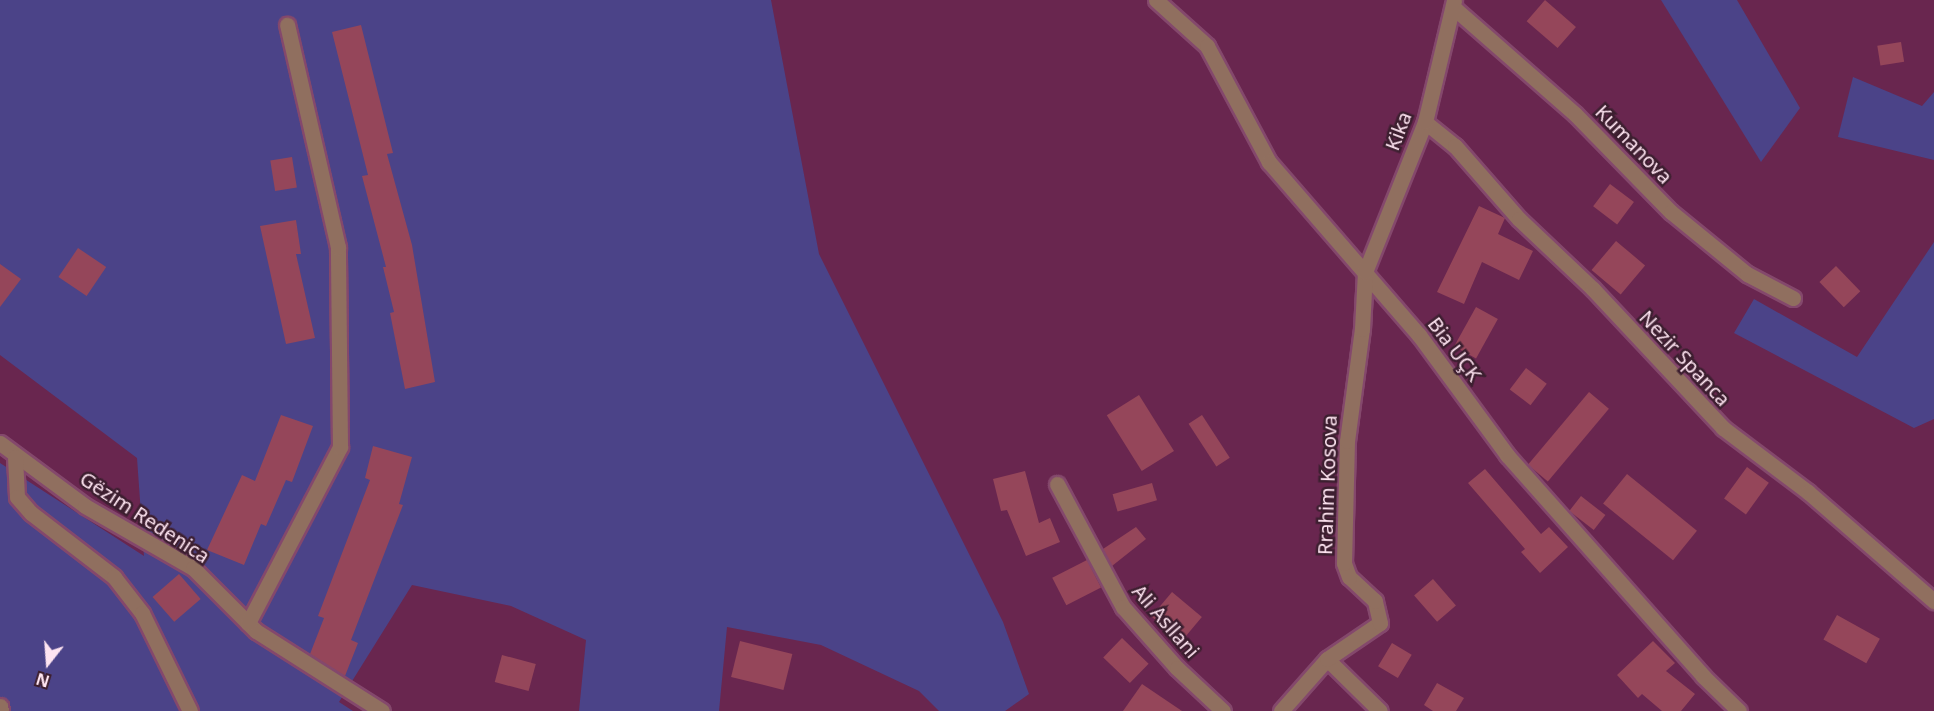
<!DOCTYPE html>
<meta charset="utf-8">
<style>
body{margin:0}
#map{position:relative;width:1934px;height:711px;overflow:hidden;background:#69264f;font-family:"Noto Sans",sans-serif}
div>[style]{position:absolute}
.green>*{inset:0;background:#4b4388}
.building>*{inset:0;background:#95465a;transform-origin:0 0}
.roads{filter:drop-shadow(2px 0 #84486c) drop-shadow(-2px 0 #84486c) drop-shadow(0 2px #84486c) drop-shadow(0 -2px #84486c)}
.minor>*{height:15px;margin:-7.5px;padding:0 7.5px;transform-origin:7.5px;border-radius:7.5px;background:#906f5f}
span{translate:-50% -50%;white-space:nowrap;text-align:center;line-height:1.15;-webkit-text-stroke:5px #3c1e2f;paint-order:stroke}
.street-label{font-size:20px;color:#fee4f1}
.north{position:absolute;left:18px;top:633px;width:60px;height:60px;-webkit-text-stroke:4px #3c1e2f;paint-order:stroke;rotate:197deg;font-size:16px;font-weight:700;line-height:24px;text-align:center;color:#fee4f1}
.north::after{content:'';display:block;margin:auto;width:21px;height:27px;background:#fee4f1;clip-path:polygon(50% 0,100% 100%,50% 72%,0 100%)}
</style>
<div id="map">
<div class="green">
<div style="clip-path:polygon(0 0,771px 0,819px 254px,1003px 622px,1029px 694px,1005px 711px,939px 711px,919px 691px,821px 645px,727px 627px,719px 711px,579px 711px,586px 640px,511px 606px,412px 585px,339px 702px,353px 711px,0 711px,0 463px,144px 556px,137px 458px,0 355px)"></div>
<div style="clip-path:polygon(1661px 0,1737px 0,1800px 108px,1761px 162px)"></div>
<div style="clip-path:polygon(1853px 77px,1922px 106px,1934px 92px,1934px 160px,1838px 137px)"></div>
<div style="clip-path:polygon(1934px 242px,1934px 419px,1914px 428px,1734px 333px,1754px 299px,1857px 357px)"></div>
</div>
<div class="building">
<div style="left:1545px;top:0;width:41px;height:28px;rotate:41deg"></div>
<div style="clip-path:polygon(361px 25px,393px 153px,387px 154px,412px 245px,435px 382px,405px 389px,390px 313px,394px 312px,383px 267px,386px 267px,362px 176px,368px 175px,332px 32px)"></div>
<div style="left:1901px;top:42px;width:20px;height:24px;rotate:81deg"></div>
<div style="left:292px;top:157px;width:31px;height:22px;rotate:81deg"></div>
<div style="left:1610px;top:184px;width:30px;height:28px;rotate:37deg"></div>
<div style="clip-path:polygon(1479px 206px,1505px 218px,1498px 234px,1533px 251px,1519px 280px,1482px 262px,1464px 304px,1437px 292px)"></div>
<div style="clip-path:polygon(296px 220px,301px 254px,296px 254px,315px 338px,286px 344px,260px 226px)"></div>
<div style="left:1616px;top:241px;width:38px;height:38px;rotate:40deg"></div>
<div style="left:78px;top:248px;width:34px;height:35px;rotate:34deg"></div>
<div style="clip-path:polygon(0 264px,21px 279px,0 307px)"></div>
<div style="left:1836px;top:266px;width:35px;height:23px;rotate:46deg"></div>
<div style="left:1476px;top:307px;width:25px;height:45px;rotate:29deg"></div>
<div style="left:1526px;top:368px;width:26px;height:27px;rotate:37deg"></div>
<div style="left:1589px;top:392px;width:26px;height:95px;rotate:40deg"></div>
<div style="left:1139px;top:395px;width:66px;height:38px;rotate:58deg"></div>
<div style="clip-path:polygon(281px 415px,313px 426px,292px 482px,286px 480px,266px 526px,261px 524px,244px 565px,207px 550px,242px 475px,255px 481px)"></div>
<div style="left:1202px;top:415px;width:51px;height:16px;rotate:57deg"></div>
<div style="clip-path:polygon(373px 446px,412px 457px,399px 504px,403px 505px,351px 640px,358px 643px,345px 676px,310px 654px,324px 618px,318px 616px,370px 480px,365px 478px)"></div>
<div style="left:1747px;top:467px;width:27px;height:39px;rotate:36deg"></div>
<div style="clip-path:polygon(1485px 469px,1541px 534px,1549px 527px,1568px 547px,1540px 573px,1521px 552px,1525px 549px,1468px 483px)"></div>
<div style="clip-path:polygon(1025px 471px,1039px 523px,1050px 518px,1060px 542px,1026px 556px,1007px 510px,1001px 511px,993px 479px)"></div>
<div style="left:1627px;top:474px;width:90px;height:38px;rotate:39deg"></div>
<div style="left:1152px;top:483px;width:18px;height:41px;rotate:74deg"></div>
<div style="left:1581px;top:496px;width:31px;height:19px;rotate:38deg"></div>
<div style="clip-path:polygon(1136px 527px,1146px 539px,1112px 566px,1103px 549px)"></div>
<div style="left:1087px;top:560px;width:31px;height:39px;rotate:63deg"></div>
<div style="left:179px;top:574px;width:33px;height:35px;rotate:49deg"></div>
<div style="left:1433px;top:579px;width:35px;height:25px;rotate:49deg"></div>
<div style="left:1172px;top:592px;width:39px;height:32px;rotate:40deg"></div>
<div style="left:1837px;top:615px;width:49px;height:28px;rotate:29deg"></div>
<div style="left:1122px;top:638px;width:37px;height:27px;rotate:44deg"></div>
<div style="left:740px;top:641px;width:54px;height:37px;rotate:14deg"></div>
<div style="clip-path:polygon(1653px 641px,1675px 663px,1666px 671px,1695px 694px,1681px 711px,1662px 711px,1642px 694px,1638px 698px,1617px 675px)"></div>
<div style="left:1392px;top:643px;width:23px;height:27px;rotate:31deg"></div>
<div style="left:502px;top:655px;width:35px;height:28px;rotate:15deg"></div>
<div style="clip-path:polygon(1437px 683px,1464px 698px,1456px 711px,1433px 711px,1424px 705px)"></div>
<div style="clip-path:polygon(1142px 684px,1182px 711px,1123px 711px)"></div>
</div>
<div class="roads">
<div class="minor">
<div style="left:1156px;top:0;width:69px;rotate:42deg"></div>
<div style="left:1207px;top:46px;width:132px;rotate:61.9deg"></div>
<div style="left:1269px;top:162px;width:229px;rotate:49.1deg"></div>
<div style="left:1419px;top:335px;width:149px;rotate:53.7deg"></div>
<div style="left:1507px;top:455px;width:295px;rotate:48.4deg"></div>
<div style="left:1703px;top:676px;width:50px;rotate:44.2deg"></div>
<div style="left:1454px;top:8px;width:161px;rotate:41.2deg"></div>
<div style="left:1575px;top:114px;width:137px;rotate:45.6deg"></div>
<div style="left:1671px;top:212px;width:98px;rotate:39.2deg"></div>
<div style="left:1747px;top:274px;width:52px;rotate:27.6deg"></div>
<div style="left:1425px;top:122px;width:38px;rotate:39deg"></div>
<div style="left:1455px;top:146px;width:97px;rotate:48.8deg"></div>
<div style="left:1519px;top:219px;width:102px;rotate:43.4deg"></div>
<div style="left:1593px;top:289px;width:190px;rotate:46.9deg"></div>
<div style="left:1723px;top:428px;width:106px;rotate:37deg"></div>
<div style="left:1808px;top:492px;width:167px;rotate:40.9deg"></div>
<div style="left:0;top:443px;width:106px;rotate:36.5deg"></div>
<div style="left:85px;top:506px;width:125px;rotate:29.9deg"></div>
<div style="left:193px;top:568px;width:89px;rotate:45deg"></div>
<div style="left:256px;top:631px;width:149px;rotate:32.4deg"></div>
<div style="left:15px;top:457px;width:40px;rotate:87.1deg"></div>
<div style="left:17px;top:497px;width:21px;rotate:49deg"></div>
<div style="left:31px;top:513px;width:105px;rotate:37.6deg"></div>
<div style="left:114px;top:577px;width:46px;rotate:52.1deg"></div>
<div style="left:142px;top:613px;width:109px;rotate:63.9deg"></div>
<div style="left:1057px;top:484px;width:140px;rotate:61.8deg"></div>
<div style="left:1123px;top:607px;width:81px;rotate:48.5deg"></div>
<div style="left:1177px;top:668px;width:63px;rotate:43.1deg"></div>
<div style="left:248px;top:623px;width:199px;rotate:-62.4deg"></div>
<div style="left:340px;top:447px;width:200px;rotate:-90.6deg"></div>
<div style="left:338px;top:247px;width:228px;rotate:-102.9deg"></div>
<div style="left:1327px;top:659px;width:74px;rotate:44.5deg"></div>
<div style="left:0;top:706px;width:5px;rotate:79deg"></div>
<div style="left:1281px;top:711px;width:69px;rotate:-48.5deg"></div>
<div style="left:1327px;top:659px;width:64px;rotate:-34.2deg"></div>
<div style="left:1380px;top:623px;width:23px;rotate:-103deg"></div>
<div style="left:1375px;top:601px;width:35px;rotate:-137deg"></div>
<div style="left:1349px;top:577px;width:15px;rotate:-110deg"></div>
<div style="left:1344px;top:563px;width:122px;rotate:-88.6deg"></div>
<div style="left:1347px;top:441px;width:113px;rotate:-82.4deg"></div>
<div style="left:1362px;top:329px;width:57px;rotate:-87deg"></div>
<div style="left:1365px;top:272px;width:162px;rotate:-68.2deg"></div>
<div style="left:1425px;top:122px;width:125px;rotate:-76.6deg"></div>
</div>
</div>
<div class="street-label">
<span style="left:1398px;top:131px;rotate:-69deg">Kika</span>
<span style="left:1634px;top:144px;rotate:46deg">Kumanova</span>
<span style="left:1455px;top:349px;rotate:53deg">Bia UÇK</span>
<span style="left:1685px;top:358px;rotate:47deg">Nezir Spanca</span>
<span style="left:1327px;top:485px;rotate:-88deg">Rrahim Kosova</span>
<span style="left:145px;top:517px;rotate:33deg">Gëzim Redenica</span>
<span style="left:1166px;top:621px;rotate:49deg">Ali Asllani</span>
</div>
<div class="north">N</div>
</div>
